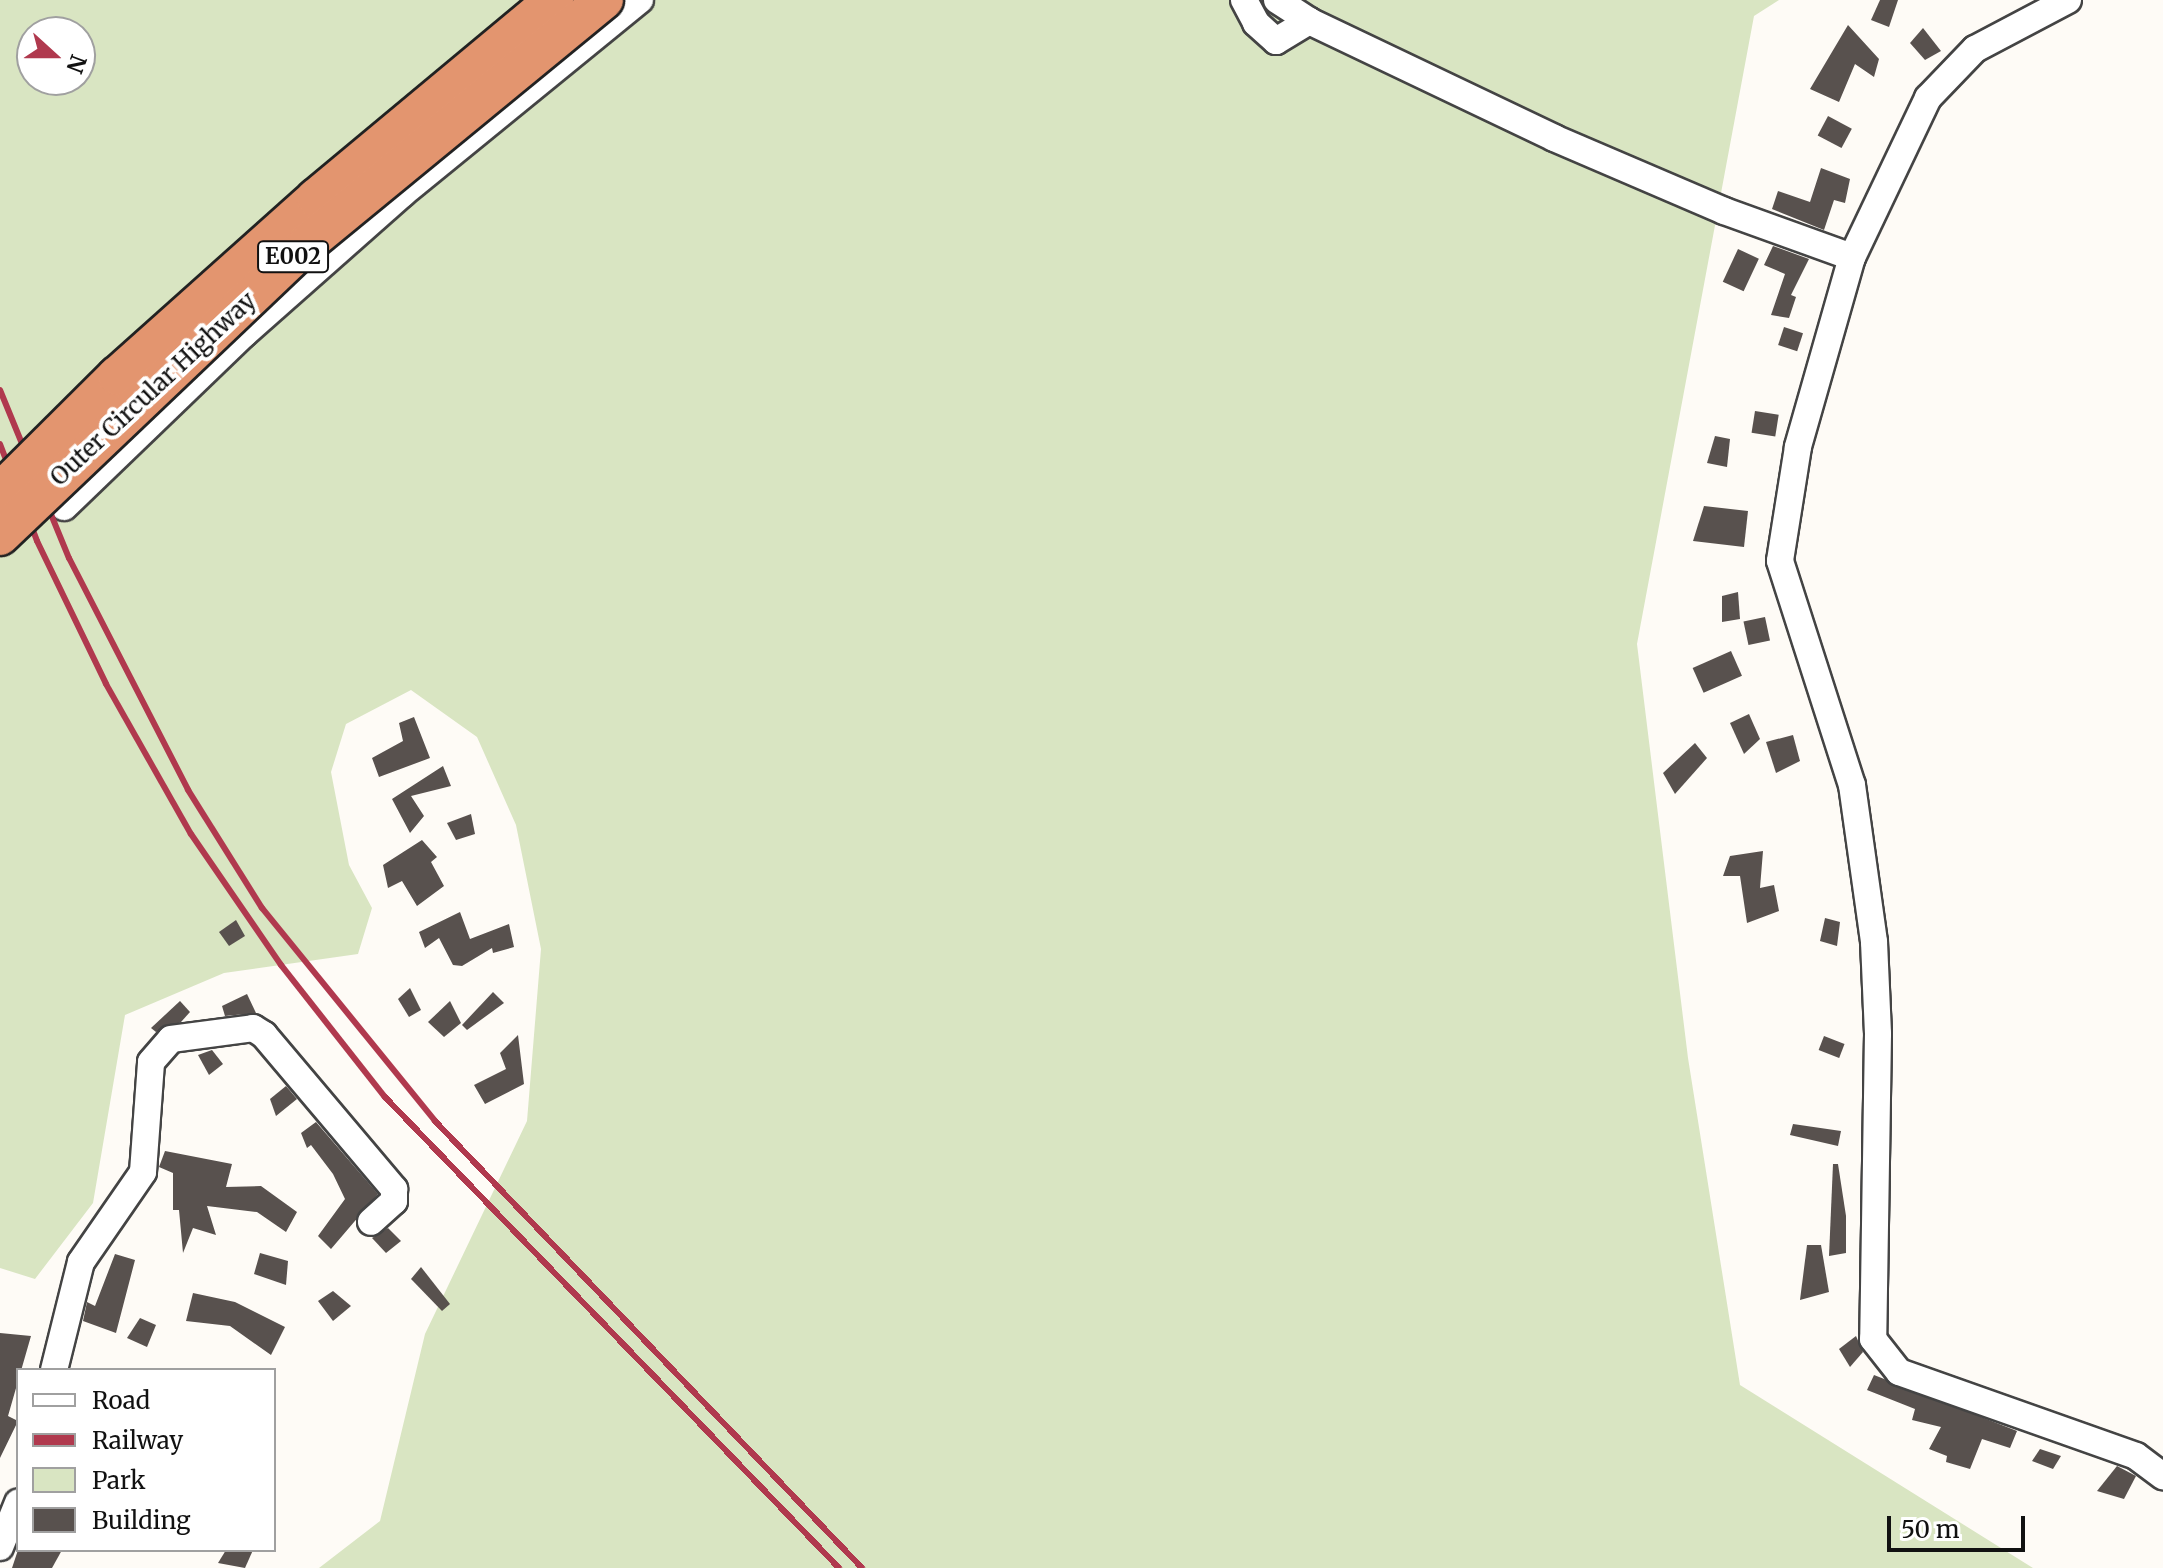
<!DOCTYPE html>
<style>
body{margin:0}
#map{position:relative;width:2163px;height:1568px;overflow:hidden;background:#fefbf6;font-family:Merriweather,serif}
div>[style]{position:absolute}
.green>*{inset:0;background:#d9e5c2}
.building>*{inset:0;background:#58514e;transform-origin:0 0}
.roads{filter:drop-shadow(2px 0 #444) drop-shadow(-2px 0 #444) drop-shadow(0 2px #444) drop-shadow(0 -2px #444)}
.minor>*{height:26px;margin:-13px;padding:0 13px;transform-origin:13px;border-radius:13px;background:#fff}
.rail>*{height:6px;margin:-3px;padding:0 3px;transform-origin:3px;border-radius:3px;background:#b0394e}
.bridges{filter:drop-shadow(2px 0 #222) drop-shadow(-2px 0 #222) drop-shadow(0 2px #222) drop-shadow(0 -2px #222)}
.highway-bridge>*{height:38px;margin:-19px;padding:0 19px;transform-origin:19px;border-radius:19px;background:#e3956f}
span{translate:-50% -50%;white-space:nowrap;text-align:center;line-height:1.15;-webkit-text-stroke:8px #fff;paint-order:stroke}
.shield-label span{padding:2px 6px;background:#fff;border:2px solid;border-radius:6px;-webkit-text-stroke-width:0}
.shield-label{font-size:22px;color:#111;font-weight:700}
.street-label{font-size:24px;color:#111}
.legend{position:absolute;left:16px;top:1368px;width:260px;height:184px;box-sizing:border-box;background:#fff;border:2px solid #a0a0a0;margin:0;padding:10px 14px;list-style:none;font-size:24px;color:#111}
.legend li{display:flex;align-items:center;gap:16px;height:40px}
.legend b{width:40px;border:2px solid #a0a0a0}
.north{position:absolute;left:16px;top:16px;width:80px;height:80px;box-sizing:border-box;background:#fff;border:2px solid #a0a0a0;border-radius:50%;rotate:111deg;font-size:22px;font-weight:700;line-height:32px;text-align:center;color:#111}
.north::after{content:'';display:block;margin:auto;width:28px;height:36px;background:#b0394e;clip-path:polygon(50% 0,100% 100%,50% 72%,0 100%)}
.scale{position:absolute;left:1887px;top:1516px;width:138px;height:36px;box-sizing:border-box;border:4px solid #111;border-top:0;padding-left:10px;font-size:24px;line-height:28px;white-space:nowrap;color:#111;-webkit-text-stroke:6px #fff;paint-order:stroke}
</style>
<div id="map">
<div class="green">
<div style="clip-path:polygon(evenodd,0 0,1779px 0,1754px 16px,1637px 644px,1688px 1058px,1740px 1385px,2033px 1568px,319px 1568px,380px 1521px,425px 1334px,527px 1121px,541px 949px,516px 825px,477px 737px,411px 690px,346px 724px,331px 772px,349px 865px,372px 908px,358px 954px,224px 973px,125px 1015px,93px 1203px,35px 1279px,0 1268px,0 0,32px 32px,80px 32px,80px 80px,32px 80px,32px 32px)"></div>
</div>
<div class="building">
<div style="clip-path:polygon(1880px 0,1898px 0,1889px 27px,1871px 20px)"></div>
<div style="clip-path:polygon(1848px 25px,1879px 59px,1874px 77px,1855px 64px,1839px 102px,1810px 89px)"></div>
<div style="clip-path:polygon(1923px 28px,1941px 51px,1925px 60px,1910px 43px)"></div>
<div style="left:1828px;top:116px;width:27px;height:22px;rotate:28deg"></div>
<div style="clip-path:polygon(1821px 168px,1850px 179px,1845px 203px,1834px 200px,1824px 230px,1772px 209px,1778px 191px,1810px 202px)"></div>
<div style="clip-path:polygon(1773px 246px,1809px 259px,1791px 295px,1796px 297px,1789px 318px,1771px 315px,1785px 274px,1764px 265px)"></div>
<div style="left:1738px;top:249px;width:23px;height:36px;rotate:25deg"></div>
<div style="left:1784px;top:327px;width:20px;height:19px;rotate:18deg"></div>
<div style="left:1755px;top:411px;width:24px;height:22px;rotate:9deg"></div>
<div style="clip-path:polygon(1715px 436px,1730px 439px,1727px 467px,1707px 463px)"></div>
<div style="clip-path:polygon(1704px 506px,1748px 511px,1744px 547px,1693px 541px)"></div>
<div style="clip-path:polygon(1738px 592px,1740px 619px,1722px 622px,1722px 596px)"></div>
<div style="left:1765px;top:617px;width:24px;height:22px;rotate:78deg"></div>
<div style="left:1731px;top:651px;width:27px;height:42px;rotate:66deg"></div>
<div style="clip-path:polygon(1749px 714px,1760px 739px,1744px 754px,1730px 723px)"></div>
<div style="clip-path:polygon(414px 717px,430px 758px,379px 777px,372px 758px,403px 741px,399px 723px)"></div>
<div style="clip-path:polygon(1793px 735px,1800px 761px,1776px 773px,1766px 742px)"></div>
<div style="clip-path:polygon(1695px 743px,1707px 758px,1675px 794px,1663px 773px)"></div>
<div style="clip-path:polygon(443px 766px,451px 786px,411px 796px,424px 816px,410px 833px,392px 799px)"></div>
<div style="clip-path:polygon(471px 814px,475px 834px,456px 840px,447px 823px)"></div>
<div style="clip-path:polygon(422px 840px,437px 857px,431px 862px,444px 886px,417px 906px,402px 881px,388px 888px,383px 865px)"></div>
<div style="clip-path:polygon(1763px 851px,1760px 888px,1774px 885px,1779px 911px,1747px 923px,1740px 876px,1723px 876px,1730px 856px)"></div>
<div style="clip-path:polygon(460px 912px,470px 939px,509px 924px,514px 947px,493px 953px,492px 948px,462px 966px,453px 965px,439px 938px,425px 948px,419px 932px)"></div>
<div style="clip-path:polygon(1825px 918px,1840px 922px,1837px 946px,1820px 941px)"></div>
<div style="clip-path:polygon(236px 920px,245px 936px,229px 946px,219px 932px)"></div>
<div style="clip-path:polygon(410px 988px,421px 1010px,409px 1017px,398px 999px)"></div>
<div style="clip-path:polygon(493px 992px,504px 1003px,467px 1030px,462px 1025px)"></div>
<div style="clip-path:polygon(247px 994px,256px 1013px,225px 1016px,222px 1006px)"></div>
<div style="clip-path:polygon(180px 1001px,190px 1012px,181px 1022px,156px 1032px,151px 1028px)"></div>
<div style="clip-path:polygon(450px 1001px,461px 1023px,444px 1037px,428px 1022px)"></div>
<div style="clip-path:polygon(518px 1035px,524px 1084px,485px 1104px,474px 1085px,506px 1069px,500px 1053px)"></div>
<div style="left:1824px;top:1036px;width:22px;height:15px;rotate:21deg"></div>
<div style="clip-path:polygon(212px 1050px,223px 1064px,209px 1075px,198px 1055px)"></div>
<div style="clip-path:polygon(286px 1086px,297px 1099px,276px 1116px,270px 1099px)"></div>
<div style="clip-path:polygon(316px 1122px,378px 1194px,331px 1249px,318px 1236px,345px 1199px,333px 1174px,311px 1145px,307px 1148px,301px 1133px)"></div>
<div style="clip-path:polygon(1793px 1124px,1841px 1131px,1838px 1146px,1790px 1135px)"></div>
<div style="clip-path:polygon(165px 1151px,232px 1164px,226px 1187px,261px 1186px,297px 1212px,286px 1232px,257px 1212px,207px 1206px,216px 1235px,193px 1228px,183px 1253px,179px 1210px,173px 1210px,173px 1173px,159px 1167px)"></div>
<div style="clip-path:polygon(1833px 1164px,1838px 1164px,1846px 1216px,1846px 1253px,1829px 1256px)"></div>
<div style="clip-path:polygon(388px 1228px,401px 1241px,386px 1253px,372px 1238px)"></div>
<div style="clip-path:polygon(1807px 1245px,1821px 1245px,1829px 1292px,1800px 1300px)"></div>
<div style="clip-path:polygon(260px 1253px,288px 1261px,286px 1285px,254px 1274px)"></div>
<div style="clip-path:polygon(115px 1254px,135px 1260px,116px 1333px,83px 1321px,87px 1302px,95px 1306px)"></div>
<div style="clip-path:polygon(421px 1267px,450px 1304px,442px 1311px,411px 1279px)"></div>
<div style="clip-path:polygon(333px 1291px,351px 1306px,333px 1321px,318px 1301px)"></div>
<div style="clip-path:polygon(193px 1293px,235px 1302px,285px 1327px,271px 1355px,230px 1326px,186px 1321px)"></div>
<div style="clip-path:polygon(140px 1318px,156px 1325px,147px 1347px,127px 1338px)"></div>
<div style="clip-path:polygon(0 1333px,31px 1336px,8px 1416px,18px 1421px,0 1458px)"></div>
<div style="clip-path:polygon(1856px 1336px,1863px 1352px,1850px 1367px,1839px 1349px)"></div>
<div style="clip-path:polygon(1874px 1375px,2017px 1431px,2010px 1448px,1982px 1439px,1970px 1469px,1946px 1462px,1947px 1456px,1929px 1449px,1941px 1427px,1912px 1420px,1915px 1409px,1867px 1390px)"></div>
<div style="clip-path:polygon(2040px 1449px,2061px 1456px,2053px 1469px,2032px 1461px)"></div>
<div style="clip-path:polygon(2117px 1466px,2136px 1476px,2124px 1499px,2097px 1491px)"></div>
<div style="clip-path:polygon(18px 1550px,62px 1550px,52px 1568px,12px 1568px)"></div>
<div style="clip-path:polygon(226px 1550px,253px 1550px,245px 1568px,218px 1563px)"></div>
</div>
<div class="roads">
<div class="minor">
<div style="left:1244px;top:0;width:26px;rotate:62deg"></div>
<div style="left:1256px;top:23px;width:27px;rotate:42deg"></div>
<div style="left:1276px;top:41px;width:39px;rotate:-31deg"></div>
<div style="left:1277px;top:0;width:38px;rotate:33deg"></div>
<div style="left:1309px;top:21px;width:272px;rotate:25.5deg"></div>
<div style="left:1554px;top:138px;width:185px;rotate:23.2deg"></div>
<div style="left:1724px;top:211px;width:136px;rotate:19.8deg"></div>
<div style="left:2068px;top:0;width:105px;rotate:152.2deg"></div>
<div style="left:1975px;top:49px;width:68px;rotate:133.8deg"></div>
<div style="left:1928px;top:98px;width:176px;rotate:115.5deg"></div>
<div style="left:1852px;top:257px;width:198px;rotate:105.9deg"></div>
<div style="left:1798px;top:447px;width:115px;rotate:99deg"></div>
<div style="left:1780px;top:561px;width:235px;rotate:72.2deg"></div>
<div style="left:1852px;top:785px;width:159px;rotate:82deg"></div>
<div style="left:1874px;top:942px;width:92px;rotate:87.5deg"></div>
<div style="left:1878px;top:1034px;width:305px;rotate:90.9deg"></div>
<div style="left:1873px;top:1339px;width:42px;rotate:51.8deg"></div>
<div style="left:1899px;top:1372px;width:251px;rotate:19.5deg"></div>
<div style="left:2136px;top:1456px;width:34px;rotate:37deg"></div>
<div style="left:64px;top:507px;width:250px;rotate:-43.9deg"></div>
<div style="left:244px;top:334px;width:211px;rotate:-41.5deg"></div>
<div style="left:402px;top:194px;width:307px;rotate:-39.2deg"></div>
<div style="left:54px;top:1370px;width:111px;rotate:-76deg"></div>
<div style="left:81px;top:1262px;width:109px;rotate:-55.4deg"></div>
<div style="left:143px;top:1172px;width:110px;rotate:-85.8deg"></div>
<div style="left:151px;top:1062px;width:30px;rotate:-49deg"></div>
<div style="left:171px;top:1039px;width:83px;rotate:-7.6deg"></div>
<div style="left:253px;top:1028px;width:13px;rotate:32deg"></div>
<div style="left:264px;top:1035px;width:202px;rotate:49.8deg"></div>
<div style="left:394px;top:1189px;width:12px;rotate:90deg"></div>
<div style="left:394px;top:1201px;width:31px;rotate:138deg"></div>
<div style="left:0;top:1547px;width:48px;rotate:-67.8deg"></div>
</div>
</div>
<div class="rail">
<div style="left:0;top:390px;width:182px;rotate:67.7deg"></div>
<div style="left:69px;top:558px;width:261px;rotate:62.8deg"></div>
<div style="left:188px;top:790px;width:139px;rotate:57.9deg"></div>
<div style="left:262px;top:908px;width:274px;rotate:50.9deg"></div>
<div style="left:435px;top:1121px;width:618px;rotate:46.31deg"></div>
<div style="left:0;top:444px;width:104px;rotate:69.1deg"></div>
<div style="left:37px;top:541px;width:159px;rotate:64.2deg"></div>
<div style="left:106px;top:684px;width:172px;rotate:60.5deg"></div>
<div style="left:191px;top:834px;width:159px;rotate:55.5deg"></div>
<div style="left:281px;top:965px;width:168px;rotate:51.8deg"></div>
<div style="left:385px;top:1097px;width:654px;rotate:46.05deg"></div>
</div>
<div class="bridges">
<div class="highway-bridge">
<div style="left:0;top:492px;width:165px;rotate:-44.8deg"></div>
<div style="left:117px;top:376px;width:267px;rotate:-41.8deg"></div>
<div style="left:316px;top:198px;width:310px;rotate:-39.8deg"></div>
<div style="left:0;top:536px;width:425px;rotate:-43.6deg"></div>
<div style="left:308px;top:243px;width:383px;rotate:-39.4deg"></div>
</div>
</div>
<div class="shield-label">
<span style="left:293px;top:257px">E002</span>
</div>
<div class="street-label">
<span style="left:153px;top:389px;rotate:-43deg">Outer Circular Highway</span>
</div>
<ul class="legend">
<li><b style="height:10px;background:#fff"></b>Road</li>
<li><b style="height:10px;background:#b0394e"></b>Railway</li>
<li><b style="height:22px;background:#d9e5c2"></b>Park</li>
<li><b style="height:22px;background:#58514e"></b>Building</li>
</ul>
<div class="north">N</div>
<div class="scale">50 m</div>
</div>
